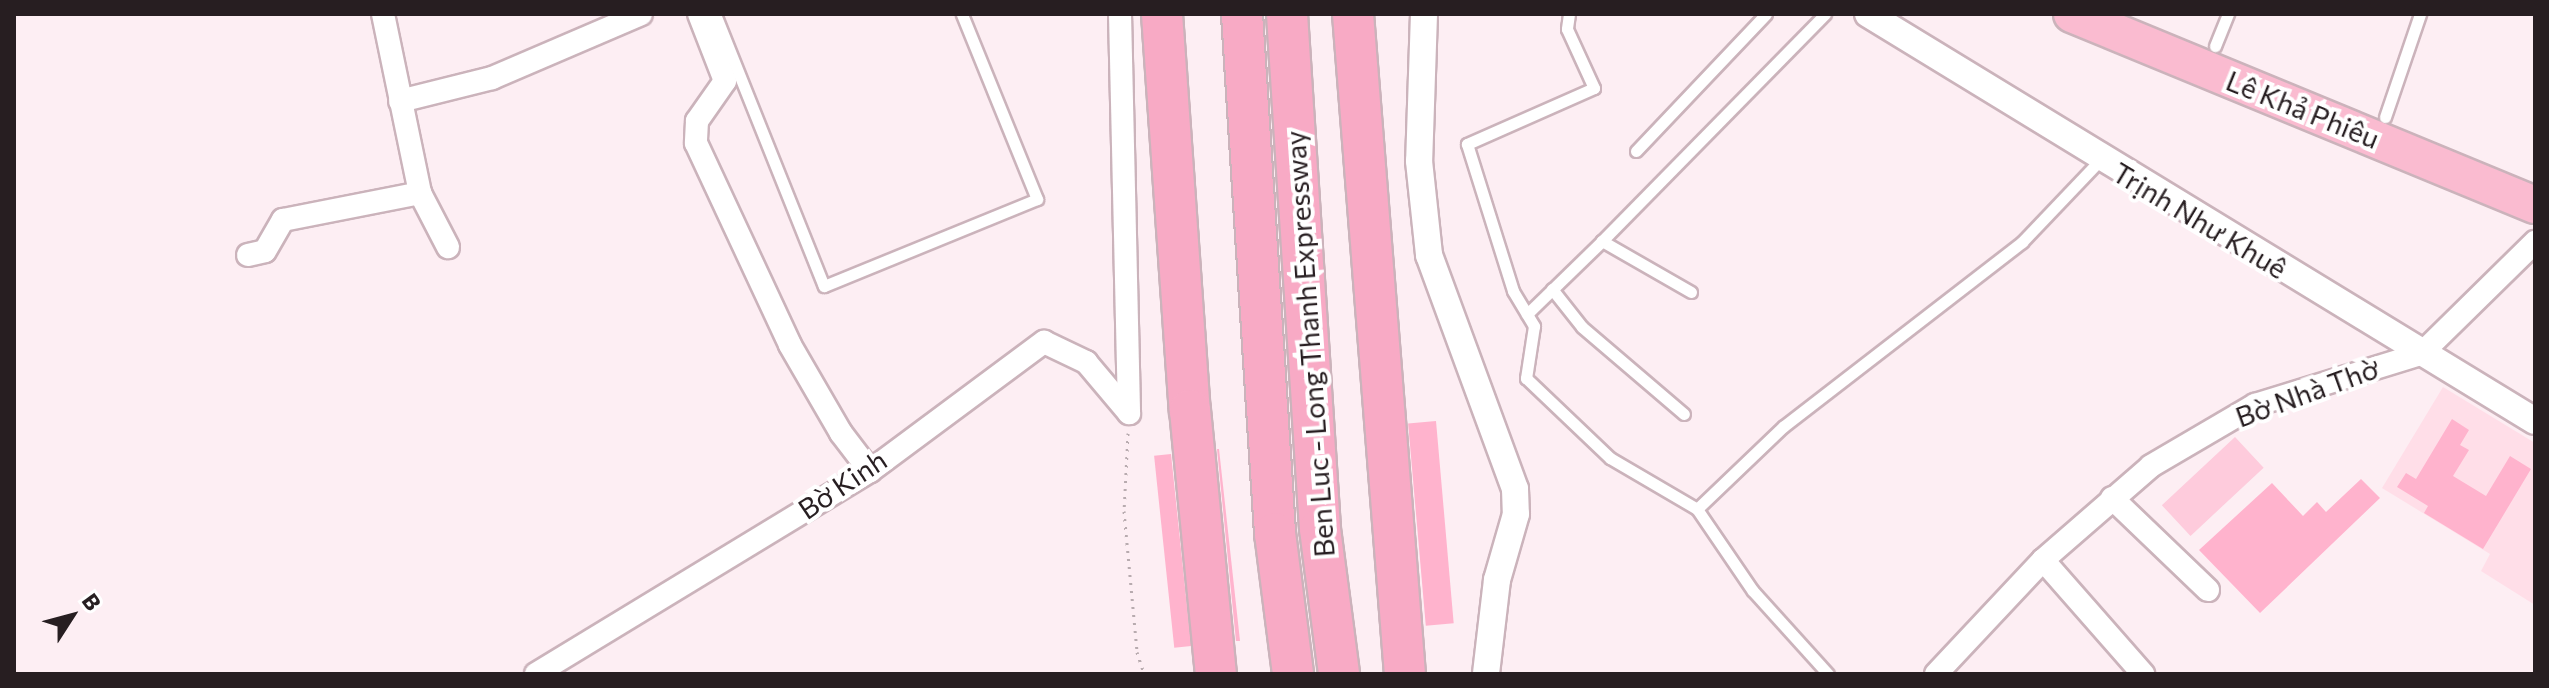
<!DOCTYPE html>
<meta charset="utf-8">
<style>
body{margin:0}
#map{position:relative;width:2549px;height:688px;overflow:hidden;background:#fdeef3;font-family:Commissioner,sans-serif}
div>[style]{position:absolute}
.built>*{inset:0;background:#ffdee8}
.green>*{inset:0;background:#fecbdc;transform-origin:0 0}
.building>*{inset:0;background:#ffb3cd;transform-origin:0 0}
.path>*{height:3px;margin-top:-1.5px;transform-origin:0;background:repeating-linear-gradient(90deg,#b8abaf 0 2px,transparent 0 8px)}
.roads{filter:drop-shadow(2px 0 #cbb3bb) drop-shadow(-2px 0 #cbb3bb) drop-shadow(0 2px #cbb3bb) drop-shadow(0 -2px #cbb3bb)}
.service>*{height:11px;margin:-5.5px;padding:0 5.5px;transform-origin:5.5px;border-radius:5.5px;background:#fff}
.minor>*{height:22px;margin:-11px;padding:0 11px;transform-origin:11px;border-radius:11px;background:#fff}
.tertiary>*{height:26px;margin:-13px;padding:0 13px;transform-origin:13px;border-radius:13px;background:#fff}
.trunk>*{height:36px;margin:-18px;padding:0 18px;transform-origin:18px;border-radius:18px;background:#fabbd0}
.motorway>*{height:40px;margin:-20px;padding:0 20px;transform-origin:20px;border-radius:20px;background:#f8aac5}
span{translate:-50% -50%;white-space:nowrap;text-align:center;line-height:1.15;-webkit-text-stroke:8px #fff;paint-order:stroke}
.street-label{font-size:28px;color:#271e21}
.frame{position:absolute;inset:0;border:16px solid #271e21;pointer-events:none}
.north{position:absolute;left:32px;top:576px;width:80px;height:80px;-webkit-text-stroke:6px #fff;paint-order:stroke;rotate:54deg;font-size:22px;font-weight:700;line-height:32px;text-align:center;color:#271e21}
.north::after{content:'';display:block;margin:auto;width:28px;height:36px;background:#271e21;clip-path:polygon(50% 0,100% 100%,50% 72%,0 100%)}
</style>
<div id="map">
<div class="built">
<div style="clip-path:polygon(2443px 387px,2535px 443px,2535px 605px,2481px 571px,2490px 554px,2382px 488px)"></div>
</div>
<div class="green">
<div style="left:2235px;top:437px;width:42px;height:100px;rotate:47deg"></div>
</div>
<div class="building">
<div style="clip-path:polygon(2452px 419px,2469px 430px,2460px 445px,2469px 450px,2453px 476px,2486px 496px,2510px 456px,2531px 469px,2483px 549px,2424px 513px,2428px 506px,2397px 487px,2406px 473px,2416px 479px)"></div>
<div style="left:1436px;top:421px;width:203px;height:28px;rotate:85deg"></div>
<div style="clip-path:polygon(1217px 449px,1219px 449px,1240px 641px,1236px 641px)"></div>
<div style="left:1171px;top:454px;width:193px;height:17px;rotate:84deg"></div>
<div style="clip-path:polygon(2361px 479px,2380px 498px,2260px 613px,2199px 550px,2272px 483px,2303px 516px,2317px 502px,2326px 512px)"></div>
</div>
<div class="path">
<div style="left:1128px;top:433px;width:78px;rotate:92.9deg"></div>
<div style="left:1124px;top:511px;width:142px;rotate:84.7deg"></div>
<div style="left:1137px;top:652px;width:23px;rotate:72deg"></div>
</div>
<div class="roads">
<div class="service">
<div style="left:715px;top:14px;width:293px;rotate:68.2deg"></div>
<div style="left:824px;top:286px;width:230px;rotate:-22.2deg"></div>
<div style="left:1037px;top:199px;width:200px;rotate:-112.1deg"></div>
<div style="left:1569px;top:14px;width:15px;rotate:98deg"></div>
<div style="left:1567px;top:29px;width:65px;rotate:65.4deg"></div>
<div style="left:1594px;top:88px;width:139px;rotate:156.2deg"></div>
<div style="left:1467px;top:144px;width:154px;rotate:72.6deg"></div>
<div style="left:1513px;top:291px;width:41px;rotate:59deg"></div>
<div style="left:1534px;top:326px;width:53px;rotate:98.7deg"></div>
<div style="left:1526px;top:378px;width:116px;rotate:43.6deg"></div>
<div style="left:1610px;top:458px;width:101px;rotate:30.4deg"></div>
<div style="left:1697px;top:509px;width:99px;rotate:55.7deg"></div>
<div style="left:1753px;top:591px;width:112px;rotate:47.9deg"></div>
<div style="left:2215px;top:46px;width:35px;rotate:-68deg"></div>
<div style="left:2385px;top:117px;width:109px;rotate:-71.2deg"></div>
<div style="left:1636px;top:151px;width:189px;rotate:-46.5deg"></div>
<div style="left:1552px;top:289px;width:48px;rotate:51.7deg"></div>
<div style="left:1582px;top:327px;width:134px;rotate:40.5deg"></div>
<div style="left:1691px;top:292px;width:103px;rotate:-150.2deg"></div>
<div style="left:1602px;top:241px;width:318px;rotate:-45.5deg"></div>
<div style="left:1527px;top:314px;width:105px;rotate:-44.2deg"></div>
<div style="left:1697px;top:509px;width:120px;rotate:-43.7deg"></div>
<div style="left:1784px;top:426px;width:301px;rotate:-37.7deg"></div>
<div style="left:2022px;top:242px;width:115px;rotate:-46.4deg"></div>
</div>
<div class="minor">
<div style="left:383px;top:14px;width:183px;rotate:78.3deg"></div>
<div style="left:420px;top:193px;width:61px;rotate:62.6deg"></div>
<div style="left:699px;top:14px;width:72px;rotate:68.8deg"></div>
<div style="left:725px;top:81px;width:49px;rotate:125deg"></div>
<div style="left:697px;top:121px;width:22px;rotate:93deg"></div>
<div style="left:696px;top:143px;width:223px;rotate:65deg"></div>
<div style="left:790px;top:345px;width:102px;rotate:59.9deg"></div>
<div style="left:841px;top:433px;width:48px;rotate:52.7deg"></div>
<div style="left:1120px;top:14px;width:399px;rotate:88.7deg"></div>
<div style="left:400px;top:101px;width:95px;rotate:-14deg"></div>
<div style="left:492px;top:78px;width:162px;rotate:-23.2deg"></div>
<div style="left:248px;top:255px;width:17px;rotate:-13deg"></div>
<div style="left:265px;top:251px;width:36px;rotate:-60deg"></div>
<div style="left:283px;top:220px;width:140px;rotate:-11.1deg"></div>
<div style="left:2112px;top:498px;width:133px;rotate:43.8deg"></div>
<div style="left:2043px;top:560px;width:152px;rotate:48.7deg"></div>
<div style="left:536px;top:674px;width:391px;rotate:-31.3deg"></div>
<div style="left:870px;top:471px;width:217px;rotate:-36.6deg"></div>
<div style="left:1044px;top:342px;width:47px;rotate:25.5deg"></div>
<div style="left:1086px;top:362px;width:67px;rotate:49.9deg"></div>
<div style="left:1936px;top:674px;width:156px;rotate:-46.8deg"></div>
<div style="left:2043px;top:560px;width:143px;rotate:-41deg"></div>
<div style="left:2151px;top:466px;width:121px;rotate:-30.4deg"></div>
<div style="left:2255px;top:405px;width:174px;rotate:-17.1deg"></div>
<div style="left:2421px;top:354px;width:160px;rotate:-44.5deg"></div>
</div>
<div class="tertiary">
<div style="left:1424px;top:14px;width:147px;rotate:91.9deg"></div>
<div style="left:1419px;top:161px;width:95px;rotate:83.9deg"></div>
<div style="left:1429px;top:255px;width:249px;rotate:69.8deg"></div>
<div style="left:1515px;top:489px;width:25px;rotate:88deg"></div>
<div style="left:1516px;top:514px;width:69px;rotate:106.1deg"></div>
<div style="left:1497px;top:580px;width:95px;rotate:96.7deg"></div>
<div style="left:1868px;top:14px;width:781px;rotate:31.39deg"></div>
</div>
<div class="trunk">
<div style="left:2072px;top:14px;width:501px;rotate:22.42deg"></div>
</div>
<div class="motorway">
<div style="left:1162px;top:14px;width:397px;rotate:86deg"></div>
<div style="left:1190px;top:410px;width:265px;rotate:84.4deg"></div>
<div style="left:1242px;top:14px;width:520px;rotate:86.36deg"></div>
<div style="left:1275px;top:533px;width:142px;rotate:82.7deg"></div>
<div style="left:1287px;top:14px;width:516px;rotate:86.33deg"></div>
<div style="left:1320px;top:529px;width:146px;rotate:82.5deg"></div>
<div style="left:1353px;top:14px;width:662px;rotate:85.5deg"></div>
</div>
</div>
<div class="street-label">
<span style="left:2303px;top:109px;rotate:22deg">Lê Khả Phiêu</span>
<span style="left:2200px;top:220px;rotate:31deg">Trịnh Như Khuê</span>
<span style="left:1309px;top:344px;rotate:-94deg">Ben Luc - Long Thanh Expressway</span>
<span style="left:2307px;top:392px;rotate:-20deg">Bờ Nhà Thờ</span>
<span style="left:842px;top:484px;rotate:-34deg">Bờ Kinh</span>
</div>
<div class="frame"></div>
<div class="north">B</div>
</div>
